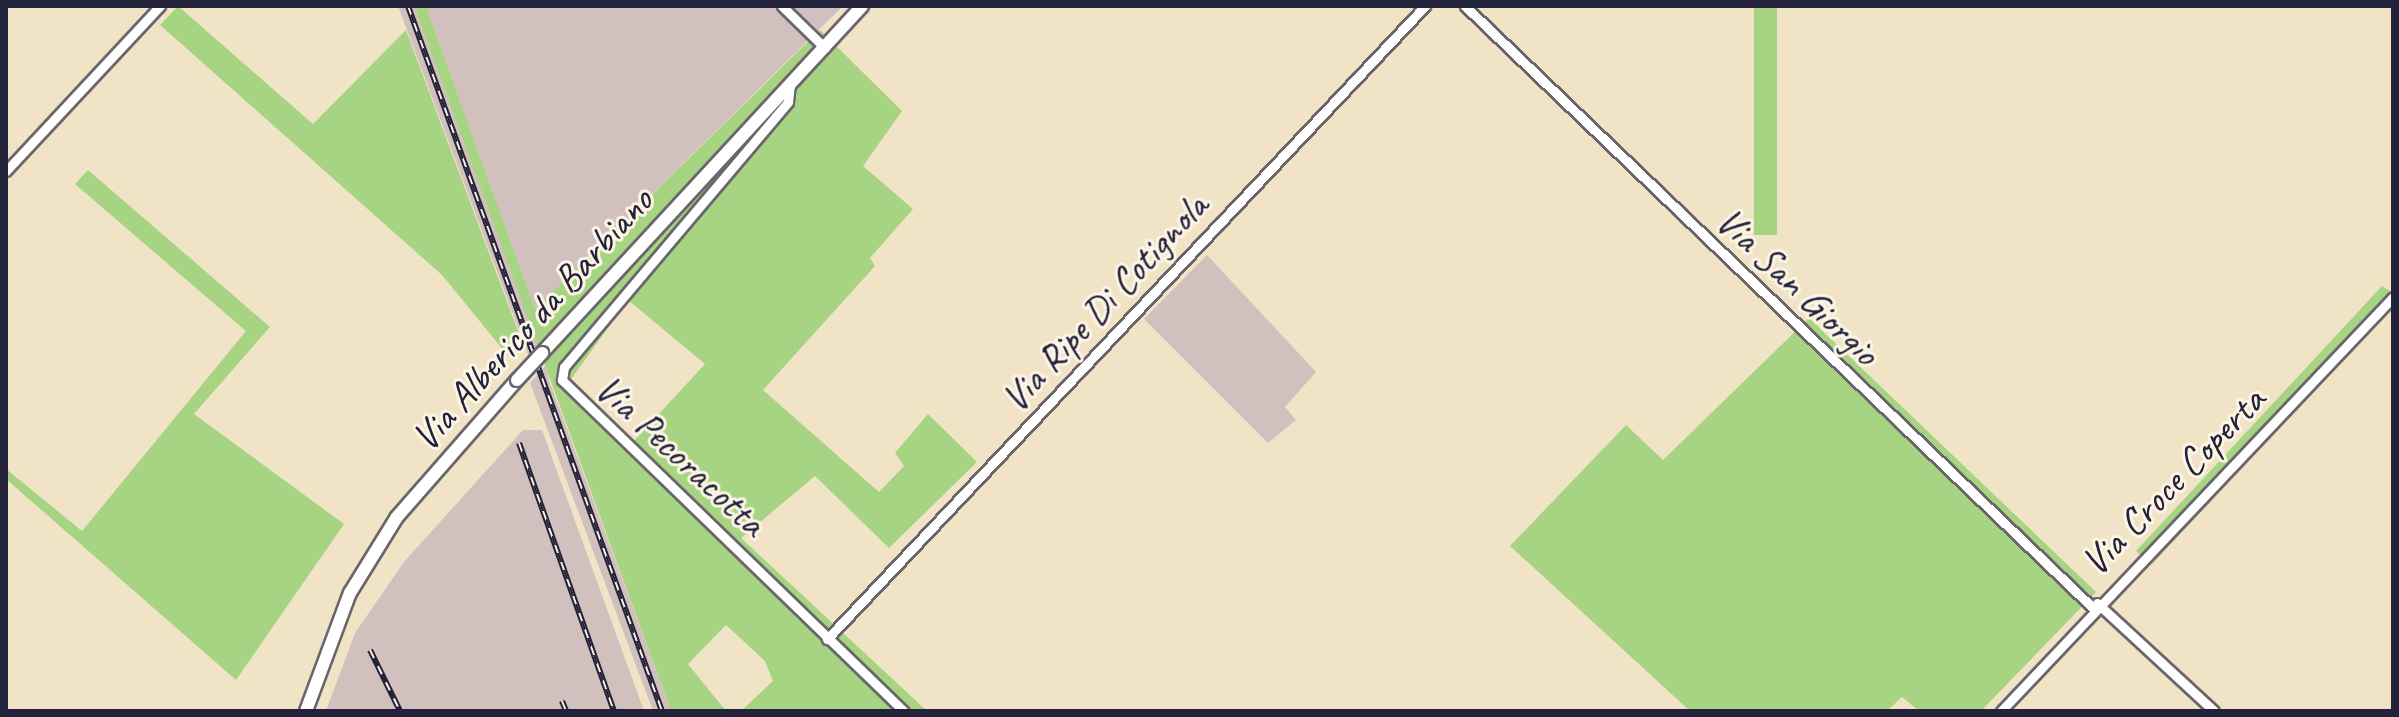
<!DOCTYPE html>
<style>
body{margin:0}
#map{position:relative;width:2399px;height:717px;overflow:hidden;background:#f1e3c6;font-family:Caveat,sans-serif}
div>[style]{position:absolute}
.industrial>*{inset:0;background:#d1c0bd}
.green>*{inset:0;background:#a7d482;transform-origin:0 0}
.roads{filter:drop-shadow(2px 0 #6a666c) drop-shadow(-2px 0 #6a666c) drop-shadow(0 2px #6a666c) drop-shadow(0 -2px #6a666c)}
.minor>*{height:9px;margin:-4.5px;padding:0 4.5px;transform-origin:4.5px;border-radius:4.5px;background:#fff}
.secondary>*{height:12px;margin:-6px;padding:0 6px;transform-origin:6px;border-radius:6px;background:#fff}
.rail>*{height:6px;margin-top:-3px;transform-origin:0;background:repeating-linear-gradient(90deg,#fcf5e5 0 9px,#22223b 0 18px);box-sizing:border-box;border-block:2px solid #22223b}
.bridges{filter:drop-shadow(2px 0 #6a666c) drop-shadow(-2px 0 #6a666c) drop-shadow(0 2px #6a666c) drop-shadow(0 -2px #6a666c)}
.secondary-bridge>*{height:12px;margin:-6px;padding:0 6px;transform-origin:6px;border-radius:6px;background:#fff}
span{translate:-50% -50%;white-space:nowrap;text-align:center;line-height:1.15;-webkit-text-stroke:6px #fcf5e5;paint-order:stroke}
.street-label{font-size:40px;color:#22223b}
.frame{position:absolute;inset:0;border:8px solid #22223b;pointer-events:none}
</style>
<div id="map">
<div class="industrial">
<div style="clip-path:polygon(398px 6px,414px 6px,539px 347px,529px 357px)"></div>
<div style="clip-path:polygon(426px 6px,843px 6px,535px 309px)"></div>
<div style="clip-path:polygon(1207px 255px,1316px 372px,1285px 407px,1296px 420px,1268px 443px,1144px 319px)"></div>
<div style="clip-path:polygon(546px 365px,549px 380px,671px 711px,653px 711px,530px 383px)"></div>
<div style="clip-path:polygon(523px 430px,542px 430px,644px 711px,326px 711px,355px 633px,404px 562px)"></div>
</div>
<div class="green">
<div style="clip-path:polygon(178px 6px,313px 124px,406px 30px,524px 347px,509px 357px,442px 275px,160px 25px)"></div>
<div style="clip-path:polygon(evenodd,414px 6px,426px 6px,535px 309px,820px 30px,902px 111px,863px 166px,913px 209px,870px 258px,875px 266px,763px 390px,879px 492px,904px 466px,895px 453px,928px 414px,977px 462px,889px 548px,815px 476px,741px 538px,927px 711px,741px 711px,773px 681px,765px 661px,726px 625px,688px 664px,726px 711px,671px 711px,414px 6px,628px 300px,705px 364px,634px 441px,569px 382px,628px 300px)"></div>
<div style="left:1754px;top:6px;width:23px;height:229px"></div>
<div style="clip-path:polygon(88px 170px,270px 327px,194px 414px,344px 524px,236px 680px,6px 479px,6px 469px,82px 531px,246px 331px,75px 184px)"></div>
<div style="clip-path:polygon(2382px 286px,2393px 293px,2393px 307px,2152px 564px,2136px 551px)"></div>
<div style="clip-path:polygon(1809px 318px,2096px 592px,1981px 711px,1919px 711px,1902px 697px,1887px 711px,1690px 711px,1510px 546px,1626px 425px,1663px 460px)"></div>
</div>
<div class="roads">
<div class="minor">
<div style="left:782px;top:6px;width:60px;rotate:44.3deg"></div>
<div style="left:1465px;top:6px;width:869px;rotate:43.79deg"></div>
<div style="left:790px;top:85px;width:17px;rotate:97deg"></div>
<div style="left:788px;top:102px;width:347px;rotate:130.2deg"></div>
<div style="left:564px;top:367px;width:13px;rotate:99deg"></div>
<div style="left:562px;top:380px;width:476px;rotate:44.1deg"></div>
<div style="left:6px;top:171px;width:226px;rotate:-47deg"></div>
<div style="left:2097px;top:603px;width:159px;rotate:42.7deg"></div>
<div style="left:827px;top:639px;width:871px;rotate:-46.63deg"></div>
<div style="left:2001px;top:711px;width:570px;rotate:-46.56deg"></div>
</div>
<div class="secondary">
<div style="left:542px;top:353px;width:472px;rotate:-47.3deg"></div>
<div style="left:306px;top:711px;width:126px;rotate:-69.6deg"></div>
<div style="left:350px;top:593px;width:89px;rotate:-58.3deg"></div>
<div style="left:397px;top:517px;width:182px;rotate:-48.8deg"></div>
</div>
</div>
<div class="rail">
<div style="left:408px;top:6px;width:749px;rotate:70.19deg"></div>
<div style="left:519px;top:443px;width:284px;rotate:70.5deg"></div>
<div style="left:370px;top:650px;width:68px;rotate:63.8deg"></div>
<div style="left:562px;top:701px;width:11px;rotate:68deg"></div>
</div>
<div class="bridges">
<div class="secondary-bridge">
<div style="left:517px;top:380px;width:37px;rotate:-47deg"></div>
</div>
</div>
<div class="street-label">
<span style="left:1798px;top:286px;rotate:44deg">Via San Giorgio</span>
<span style="left:1104px;top:302px;rotate:-47deg">Via Ripe Di Cotignola</span>
<span style="left:532px;top:319px;rotate:-48deg">Via Alberico da Barbiano</span>
<span style="left:681px;top:455px;rotate:43deg">Via Pecoracotta</span>
<span style="left:2173px;top:481px;rotate:-46deg">Via Croce Coperta</span>
</div>
<div class="frame"></div>
</div>
